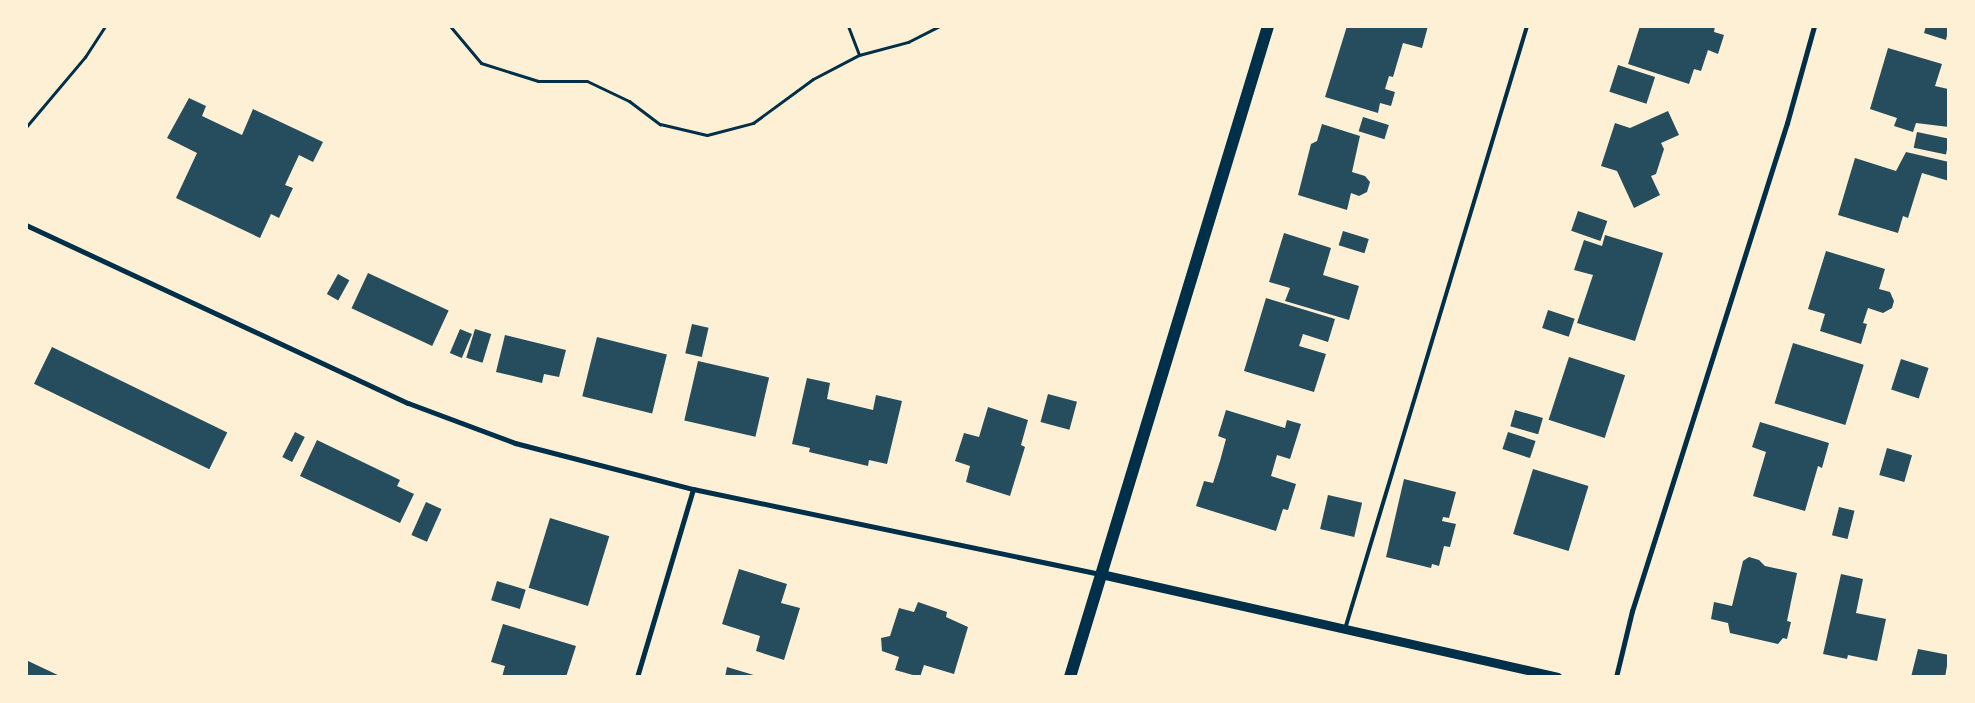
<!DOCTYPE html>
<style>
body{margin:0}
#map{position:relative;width:1975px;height:703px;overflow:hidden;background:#fdf0d5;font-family:Roboto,sans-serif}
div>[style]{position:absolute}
.building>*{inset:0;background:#264d5e;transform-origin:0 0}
.path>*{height:3px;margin:-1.5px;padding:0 1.5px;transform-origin:1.5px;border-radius:1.5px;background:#003049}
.service>*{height:4px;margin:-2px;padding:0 2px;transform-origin:2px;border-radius:2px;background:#003049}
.minor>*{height:5px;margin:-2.5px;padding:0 2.5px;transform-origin:2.5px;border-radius:2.5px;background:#003049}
.tertiary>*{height:9px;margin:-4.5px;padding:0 4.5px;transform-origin:4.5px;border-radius:4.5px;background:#003049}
.primary>*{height:12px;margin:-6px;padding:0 6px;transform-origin:6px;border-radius:6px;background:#003049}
span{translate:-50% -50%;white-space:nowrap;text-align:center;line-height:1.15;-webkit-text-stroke:5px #fdf0d5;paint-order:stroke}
.frame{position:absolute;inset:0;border:28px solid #fdf0d5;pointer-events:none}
</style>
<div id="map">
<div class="building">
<div style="clip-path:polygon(1347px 26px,1428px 26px,1422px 48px,1403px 43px,1393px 77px,1389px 76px,1385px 89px,1395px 92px,1391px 106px,1380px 103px,1378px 113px,1325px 97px)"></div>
<div style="clip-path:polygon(1640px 26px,1715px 26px,1714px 32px,1724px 35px,1718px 54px,1708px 50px,1701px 71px,1694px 69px,1689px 84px,1628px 64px)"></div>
<div style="clip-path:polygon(1926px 26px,1949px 26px,1946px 40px,1924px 33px)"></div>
<div style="clip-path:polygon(1888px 48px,1942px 64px,1935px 86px,1948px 89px,1949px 127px,1916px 123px,1913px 132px,1894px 126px,1897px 118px,1870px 109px)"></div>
<div style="left:1618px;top:65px;width:39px;height:28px;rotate:18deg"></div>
<div style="clip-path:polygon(189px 98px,206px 106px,202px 116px,242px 135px,253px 109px,323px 142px,313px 162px,299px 155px,285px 185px,293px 188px,279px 218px,271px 214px,260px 238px,176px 198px,197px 153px,167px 138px)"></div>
<div style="clip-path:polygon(1668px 111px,1679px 135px,1661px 143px,1664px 149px,1656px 174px,1651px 176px,1660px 195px,1634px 208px,1617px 171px,1601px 166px,1615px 123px,1630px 128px)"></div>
<div style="left:1363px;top:117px;width:27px;height:15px;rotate:17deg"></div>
<div style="clip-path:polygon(1322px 124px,1360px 136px,1352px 172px,1365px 176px,1370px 182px,1367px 192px,1359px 196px,1351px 193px,1347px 210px,1298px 195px,1311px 144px,1317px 141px)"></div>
<div style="left:1917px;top:132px;width:33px;height:16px;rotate:12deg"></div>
<div style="clip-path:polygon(1906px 152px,1949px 162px,1949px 181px,1922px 173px,1908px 218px,1903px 216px,1898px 233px,1838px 215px,1855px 158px,1896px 171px)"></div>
<div style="left:1578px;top:211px;width:31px;height:21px;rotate:19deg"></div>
<div style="left:1343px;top:231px;width:27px;height:15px;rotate:17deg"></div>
<div style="clip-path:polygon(1284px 233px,1331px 248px,1323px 275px,1359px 286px,1349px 320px,1285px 301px,1290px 288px,1269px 282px)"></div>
<div style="clip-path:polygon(1605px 235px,1663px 253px,1635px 341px,1577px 323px,1593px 275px,1574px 270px,1584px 240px,1602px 246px)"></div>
<div style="clip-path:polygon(1826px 251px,1885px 269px,1879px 289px,1890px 292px,1894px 301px,1892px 308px,1883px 313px,1868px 308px,1863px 323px,1867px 324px,1861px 344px,1820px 331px,1825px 314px,1808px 309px)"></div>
<div style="left:368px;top:273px;width:89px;height:39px;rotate:25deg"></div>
<div style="left:338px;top:274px;width:13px;height:23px;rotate:29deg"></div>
<div style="clip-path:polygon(1266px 298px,1335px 319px,1328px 342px,1303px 334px,1299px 346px,1326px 354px,1314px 392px,1244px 371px)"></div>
<div style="left:1548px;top:310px;width:28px;height:19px;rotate:18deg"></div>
<div style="left:692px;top:324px;width:17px;height:30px;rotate:13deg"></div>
<div style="left:460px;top:329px;width:13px;height:26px;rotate:23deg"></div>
<div style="left:475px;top:329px;width:17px;height:30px;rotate:17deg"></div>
<div style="clip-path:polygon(505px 335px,566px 350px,559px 377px,544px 374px,542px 383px,496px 372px)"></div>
<div style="left:597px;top:337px;width:72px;height:61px;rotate:14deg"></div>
<div style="left:1793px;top:343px;width:74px;height:63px;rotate:17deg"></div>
<div style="left:52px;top:347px;width:195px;height:41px;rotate:26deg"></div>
<div style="left:1569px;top:357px;width:59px;height:66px;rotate:18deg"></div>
<div style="left:1901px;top:359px;width:29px;height:32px;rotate:18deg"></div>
<div style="left:698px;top:361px;width:73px;height:61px;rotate:13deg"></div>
<div style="clip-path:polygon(807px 378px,830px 383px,827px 399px,873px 410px,876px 395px,902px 401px,887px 464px,869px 460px,868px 466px,809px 452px,810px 448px,792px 444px)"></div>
<div style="left:1048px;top:394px;width:30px;height:29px;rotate:15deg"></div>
<div style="clip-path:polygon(988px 407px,1028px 420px,1021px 445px,1025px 447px,1010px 496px,966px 482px,970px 466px,955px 461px,964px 433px,979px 437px)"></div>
<div style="clip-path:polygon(1226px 410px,1285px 428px,1287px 420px,1301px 424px,1290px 459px,1277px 455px,1271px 476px,1296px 484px,1288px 510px,1283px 509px,1276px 531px,1196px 506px,1204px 481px,1213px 483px,1220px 461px,1226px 439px,1218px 436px)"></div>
<div style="left:1515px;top:410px;width:29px;height:17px;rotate:16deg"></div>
<div style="clip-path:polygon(1760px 422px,1829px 443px,1822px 468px,1818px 466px,1805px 511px,1753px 496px,1766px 452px,1752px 447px)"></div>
<div style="left:295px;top:432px;width:11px;height:28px;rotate:27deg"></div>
<div style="left:1508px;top:432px;width:29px;height:18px;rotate:18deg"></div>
<div style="clip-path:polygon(317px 440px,400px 480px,397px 486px,414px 494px,400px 523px,300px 476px)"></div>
<div style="left:1887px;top:448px;width:26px;height:28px;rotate:16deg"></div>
<div style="left:1533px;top:469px;width:58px;height:68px;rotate:17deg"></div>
<div style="clip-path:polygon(1404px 479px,1456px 492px,1449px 518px,1443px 517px,1442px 521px,1456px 524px,1450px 547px,1444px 546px,1439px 566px,1432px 564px,1431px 568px,1386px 557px)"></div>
<div style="left:1328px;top:495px;width:35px;height:35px;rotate:13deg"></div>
<div style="left:426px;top:502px;width:17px;height:36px;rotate:24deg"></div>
<div style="left:1839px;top:507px;width:16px;height:29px;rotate:14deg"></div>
<div style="left:550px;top:518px;width:62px;height:73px;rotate:17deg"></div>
<div style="clip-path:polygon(1749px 557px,1759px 560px,1765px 566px,1797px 573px,1787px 621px,1791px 622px,1787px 639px,1783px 638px,1778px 644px,1730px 633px,1728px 623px,1711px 619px,1714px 602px,1732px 606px,1743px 561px)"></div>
<div style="clip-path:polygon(739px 569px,787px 584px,781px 603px,800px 608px,784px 660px,756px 651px,760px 636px,722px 624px)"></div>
<div style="clip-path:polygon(1841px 574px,1863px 579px,1856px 613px,1886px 619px,1877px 661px,1848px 655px,1847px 659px,1823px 654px)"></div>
<div style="left:497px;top:581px;width:30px;height:20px;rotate:17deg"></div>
<div style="clip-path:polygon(918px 602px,947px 612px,946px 617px,968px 627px,954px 674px,924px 665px,920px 677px,895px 670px,899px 657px,882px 651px,881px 638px,890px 636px,899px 608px,914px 612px)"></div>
<div style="clip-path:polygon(503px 624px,576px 646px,566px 677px,502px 677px,505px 666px,491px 662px)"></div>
<div style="clip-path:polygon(1918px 649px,1949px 655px,1945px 677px,1911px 677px)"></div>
<div style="clip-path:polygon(26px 660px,62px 677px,26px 677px)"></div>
<div style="clip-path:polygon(727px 667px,757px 676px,757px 677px,725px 677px)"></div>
</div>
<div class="path">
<div style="left:450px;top:26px;width:48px;rotate:50deg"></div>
<div style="left:481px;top:63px;width:60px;rotate:17.5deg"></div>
<div style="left:538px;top:81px;width:49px"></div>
<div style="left:587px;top:81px;width:47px;rotate:25.5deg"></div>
<div style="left:629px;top:101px;width:39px;rotate:37deg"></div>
<div style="left:660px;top:124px;width:48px;rotate:13.2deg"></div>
<div style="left:707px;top:135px;width:48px;rotate:-14.6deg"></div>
<div style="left:753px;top:123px;width:74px;rotate:-36.3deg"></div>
<div style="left:813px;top:79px;width:52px;rotate:-27.6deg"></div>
<div style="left:859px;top:55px;width:51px;rotate:-14.9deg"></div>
<div style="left:908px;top:42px;width:35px;rotate:-27deg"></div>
<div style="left:848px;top:26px;width:31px;rotate:69deg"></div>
<div style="left:26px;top:127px;width:92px;rotate:-49.9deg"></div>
<div style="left:85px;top:57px;width:37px;rotate:-57deg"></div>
</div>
<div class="service">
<div style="left:1345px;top:629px;width:630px;rotate:-73.2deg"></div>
</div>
<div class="minor">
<div style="left:26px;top:225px;width:421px;rotate:25deg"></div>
<div style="left:408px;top:403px;width:114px;rotate:20.5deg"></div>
<div style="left:515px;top:443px;width:184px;rotate:14.5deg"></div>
<div style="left:693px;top:489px;width:417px;rotate:11.8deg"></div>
<div style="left:637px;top:677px;width:196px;rotate:-73.4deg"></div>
<div style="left:1616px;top:677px;width:68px;rotate:-76.4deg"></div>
<div style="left:1632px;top:611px;width:512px;rotate:-72.38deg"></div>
<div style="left:1787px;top:123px;width:101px;rotate:-74.4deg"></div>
</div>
<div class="tertiary">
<div style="left:1101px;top:574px;width:468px;rotate:12.7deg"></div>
</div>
<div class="primary">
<div style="left:1070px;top:677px;width:680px;rotate:-73.08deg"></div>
</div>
<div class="frame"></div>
</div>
